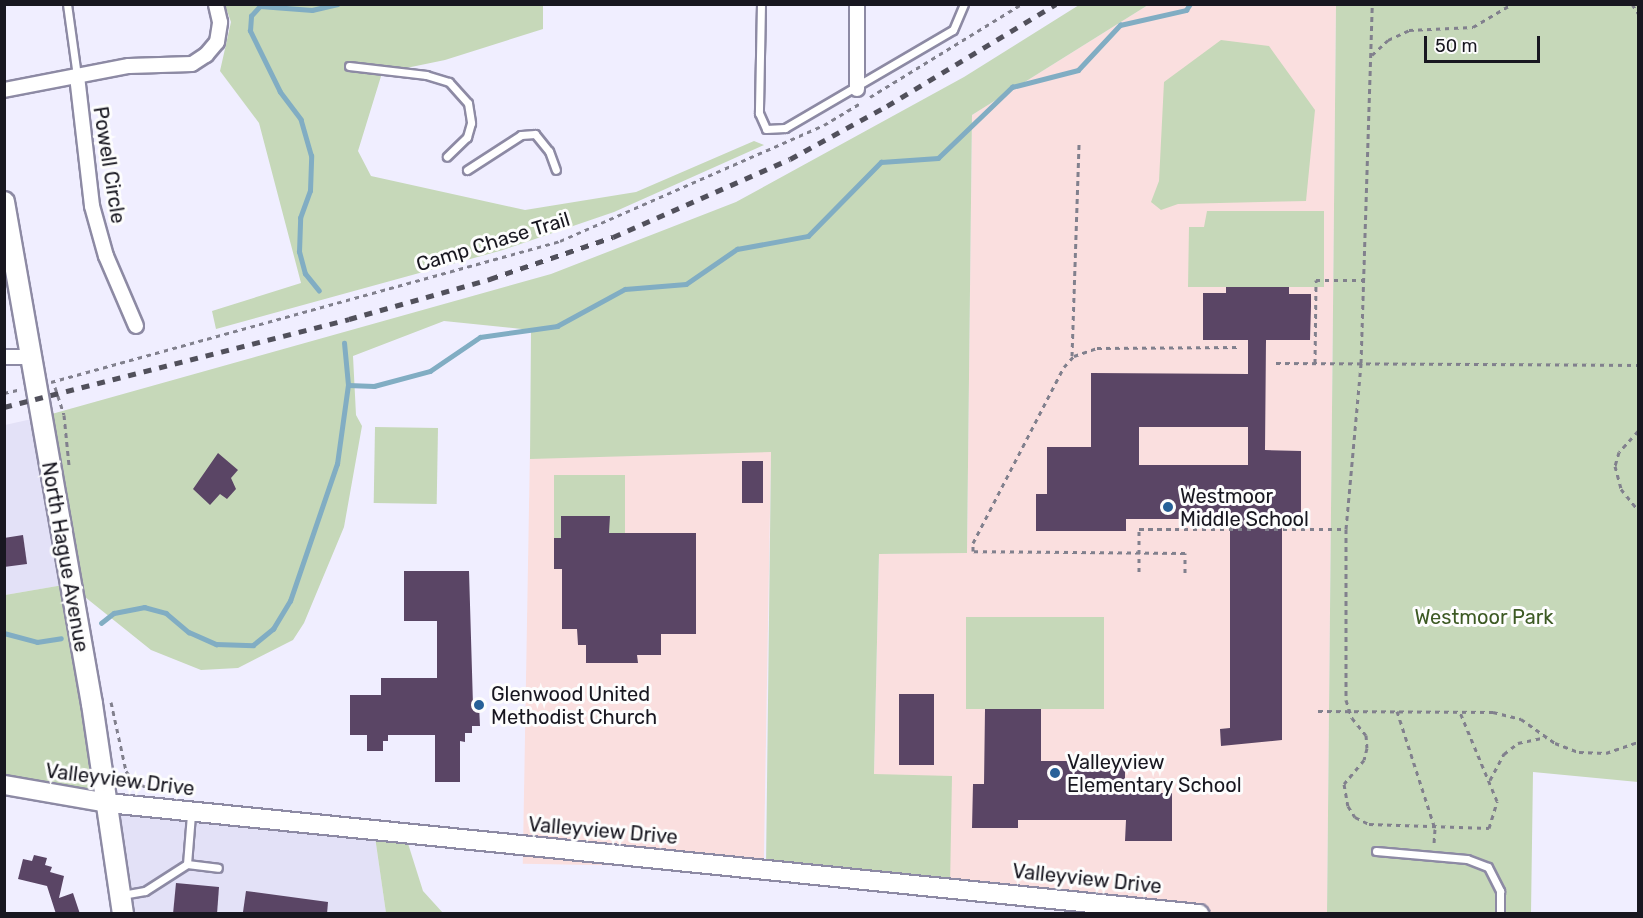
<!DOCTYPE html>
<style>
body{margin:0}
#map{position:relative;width:1643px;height:918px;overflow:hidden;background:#f0eeff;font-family:Rubik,sans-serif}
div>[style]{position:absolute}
.built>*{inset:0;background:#e3e1f7}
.education>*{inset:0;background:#fadfdf;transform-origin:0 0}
.green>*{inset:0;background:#c6d8b9;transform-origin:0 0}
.stream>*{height:4.5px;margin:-2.25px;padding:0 2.25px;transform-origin:2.25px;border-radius:2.25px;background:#81adc3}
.building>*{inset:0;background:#5a4565;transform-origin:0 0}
.path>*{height:3px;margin-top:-1.5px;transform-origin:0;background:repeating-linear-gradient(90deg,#81808d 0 4.5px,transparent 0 9px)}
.roads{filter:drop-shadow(2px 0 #8d8aa4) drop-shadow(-2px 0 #8d8aa4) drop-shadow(0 2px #8d8aa4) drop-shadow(0 -2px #8d8aa4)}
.service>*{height:7px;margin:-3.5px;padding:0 3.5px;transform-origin:3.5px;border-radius:3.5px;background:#fff}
.minor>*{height:14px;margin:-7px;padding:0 7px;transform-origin:7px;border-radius:7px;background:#fff}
.tertiary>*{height:18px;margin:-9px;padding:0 9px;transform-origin:9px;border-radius:9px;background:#fff}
.secondary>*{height:20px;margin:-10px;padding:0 10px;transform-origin:10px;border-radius:10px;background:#fff}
.rail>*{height:4.5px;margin-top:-2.25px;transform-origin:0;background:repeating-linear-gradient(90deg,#51505b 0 8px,transparent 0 16px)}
.dots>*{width:16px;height:16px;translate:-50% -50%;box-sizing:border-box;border:3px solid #fdfdfd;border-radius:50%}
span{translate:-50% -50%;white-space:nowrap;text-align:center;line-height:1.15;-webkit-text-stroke:6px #fdfdfd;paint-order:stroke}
.street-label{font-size:20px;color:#181720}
.poi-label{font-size:20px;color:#181720}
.left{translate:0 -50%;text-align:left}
.park-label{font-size:20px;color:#3d5a24}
.frame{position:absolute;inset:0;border:6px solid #181720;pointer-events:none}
.scale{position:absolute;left:1424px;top:36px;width:116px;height:27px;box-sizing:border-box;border:3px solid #181720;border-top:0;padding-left:8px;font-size:18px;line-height:21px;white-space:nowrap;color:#181720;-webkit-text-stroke:4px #fdfdfd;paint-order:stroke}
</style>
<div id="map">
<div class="built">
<div style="clip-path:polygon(41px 417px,69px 584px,5px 595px,5px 425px)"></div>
<div style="clip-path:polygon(108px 803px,374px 830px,386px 913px,123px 913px)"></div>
</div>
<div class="education">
<div style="clip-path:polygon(1148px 5px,1336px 5px,1327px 913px,1199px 913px,950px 888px,874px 774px,879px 554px,967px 552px,972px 115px)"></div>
<div style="left:771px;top:452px;width:416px;height:241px;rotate:91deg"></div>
</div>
<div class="green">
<div style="clip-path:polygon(225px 5px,543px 5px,543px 29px,445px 60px,382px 73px,358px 151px,371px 176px,525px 210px,636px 192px,754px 141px,764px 145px,614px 212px,503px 250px,216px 329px,212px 311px,301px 283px,259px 123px,220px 71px,231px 22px)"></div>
<div style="clip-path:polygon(1079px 5px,1148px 5px,972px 115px,967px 553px,879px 554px,874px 774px,952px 776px,950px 888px,766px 868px,771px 452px,530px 459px,531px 330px,444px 321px,353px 356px,356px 415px,362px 426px,344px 527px,304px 623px,293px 640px,238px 668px,201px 670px,151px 650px,70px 585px,108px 803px,5px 785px,5px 595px,69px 584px,41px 417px,551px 274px,736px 202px,964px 77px)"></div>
<div style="clip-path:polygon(1336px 5px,1638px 5px,1638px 782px,1533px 772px,1531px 913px,1327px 914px)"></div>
<div style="clip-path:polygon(1221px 40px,1269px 46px,1315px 110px,1306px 201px,1178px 204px,1161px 210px,1151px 202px,1159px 181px,1164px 82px)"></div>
<div style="clip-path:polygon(1207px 211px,1324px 211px,1324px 287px,1188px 287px,1189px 227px,1204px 227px)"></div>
<div style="left:438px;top:428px;width:76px;height:63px;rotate:91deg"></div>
<div style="left:554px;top:475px;width:71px;height:63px"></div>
<div style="left:966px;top:617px;width:138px;height:92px"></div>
<div style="clip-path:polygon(374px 830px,405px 834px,423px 891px,443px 913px,386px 913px)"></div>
</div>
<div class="stream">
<div style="left:319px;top:291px;width:22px;rotate:-129deg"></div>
<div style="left:305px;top:274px;width:23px;rotate:-105deg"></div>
<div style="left:299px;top:252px;width:34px;rotate:-88deg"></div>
<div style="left:300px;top:218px;width:29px;rotate:-70deg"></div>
<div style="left:310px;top:191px;width:35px;rotate:-88deg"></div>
<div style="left:311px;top:156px;width:37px;rotate:-106deg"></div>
<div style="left:301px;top:120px;width:35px;rotate:-127deg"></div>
<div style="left:280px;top:92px;width:68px;rotate:-116.2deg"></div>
<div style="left:250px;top:31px;width:15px;rotate:-86deg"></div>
<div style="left:251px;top:16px;width:13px;rotate:-48deg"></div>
<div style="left:260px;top:6px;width:52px;rotate:4.4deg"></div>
<div style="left:312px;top:10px;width:26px;rotate:-13deg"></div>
<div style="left:348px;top:385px;width:26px;rotate:2deg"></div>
<div style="left:374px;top:386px;width:58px;rotate:-15deg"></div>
<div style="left:430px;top:371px;width:60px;rotate:-34.2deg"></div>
<div style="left:480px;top:337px;width:78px;rotate:-8.1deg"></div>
<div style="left:557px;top:326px;width:77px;rotate:-28.6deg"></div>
<div style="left:625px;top:289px;width:61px;rotate:-4.7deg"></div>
<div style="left:686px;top:284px;width:62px;rotate:-34.5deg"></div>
<div style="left:737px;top:249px;width:72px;rotate:-10.4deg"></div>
<div style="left:808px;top:236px;width:104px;rotate:-45.4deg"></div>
<div style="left:881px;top:162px;width:57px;rotate:-4deg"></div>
<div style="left:938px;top:158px;width:103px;rotate:-43.8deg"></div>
<div style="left:1012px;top:87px;width:68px;rotate:-14.4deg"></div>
<div style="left:1078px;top:70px;width:62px;rotate:-47deg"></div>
<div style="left:1120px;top:25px;width:68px;rotate:-12.8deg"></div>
<div style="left:1186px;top:10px;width:7px;rotate:-56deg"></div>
<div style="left:101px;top:623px;width:16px;rotate:-38deg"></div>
<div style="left:114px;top:613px;width:31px;rotate:-11deg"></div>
<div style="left:144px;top:607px;width:23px;rotate:15deg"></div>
<div style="left:166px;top:613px;width:30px;rotate:40deg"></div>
<div style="left:189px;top:632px;width:30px;rotate:24deg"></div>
<div style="left:216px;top:644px;width:37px;rotate:2deg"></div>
<div style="left:253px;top:645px;width:26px;rotate:-39deg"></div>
<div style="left:273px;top:629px;width:33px;rotate:-59deg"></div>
<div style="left:290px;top:601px;width:145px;rotate:-71.1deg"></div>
<div style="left:337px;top:464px;width:80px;rotate:-82.1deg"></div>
<div style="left:348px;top:385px;width:42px;rotate:-95.4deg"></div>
<div style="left:4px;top:633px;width:34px;rotate:15deg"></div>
<div style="left:37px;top:642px;width:24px;rotate:-9deg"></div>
</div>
<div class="building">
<div style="clip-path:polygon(evenodd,1226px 287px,1289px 287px,1289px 294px,1311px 294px,1311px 306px,1310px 340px,1266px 340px,1265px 450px,1301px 451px,1301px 519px,1282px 519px,1282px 740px,1221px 746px,1220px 729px,1230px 728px,1230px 519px,1126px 519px,1126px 531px,1036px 531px,1036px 494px,1047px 494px,1047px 447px,1091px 447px,1091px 373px,1248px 374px,1248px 340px,1203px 340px,1203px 293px,1226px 293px,1226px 287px,1139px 427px,1248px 427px,1248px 465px,1139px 465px,1139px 427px)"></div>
<div style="clip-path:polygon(218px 453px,238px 470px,231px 478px,236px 489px,227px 499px,220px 494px,210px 505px,193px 489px)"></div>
<div style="left:742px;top:461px;width:21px;height:42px"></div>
<div style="clip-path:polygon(561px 516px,610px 516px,609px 533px,696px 533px,696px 634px,661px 634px,661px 655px,637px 655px,638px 663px,586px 663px,586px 645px,578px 645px,577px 629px,562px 629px,562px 569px,554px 569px,554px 538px,561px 538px)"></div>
<div style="clip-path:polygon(23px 535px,27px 564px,4px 567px,4px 538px)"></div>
<div style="clip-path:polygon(404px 571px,469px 571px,473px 705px,479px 705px,480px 726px,472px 726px,472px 733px,465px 733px,465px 742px,460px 741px,460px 782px,435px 782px,435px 735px,388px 735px,388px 741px,383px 741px,383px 751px,367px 751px,367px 735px,350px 735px,350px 695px,381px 695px,381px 678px,437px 678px,437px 621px,404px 621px)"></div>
<div style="left:899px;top:694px;width:35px;height:71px"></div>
<div style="clip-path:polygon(985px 709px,1041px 709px,1041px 761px,1125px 761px,1125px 785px,1154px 786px,1154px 793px,1172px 793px,1172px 841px,1125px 841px,1126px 820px,1018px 820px,1018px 828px,972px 828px,973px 784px,984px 784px)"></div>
<div style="clip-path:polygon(34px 855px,47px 858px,45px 865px,52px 867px,50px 872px,64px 876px,59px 898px,73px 893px,80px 914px,56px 914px,47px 886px,18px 879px,23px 859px,32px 861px)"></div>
<div style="clip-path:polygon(176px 883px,219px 887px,217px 914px,173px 914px)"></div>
<div style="clip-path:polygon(246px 891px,328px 902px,327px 914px,243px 912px)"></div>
</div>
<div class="path">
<div style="left:1632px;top:4px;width:11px;rotate:56deg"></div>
<div style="left:1372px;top:55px;width:22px;rotate:-43deg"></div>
<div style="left:1388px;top:40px;width:23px;rotate:-25deg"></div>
<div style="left:1409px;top:30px;width:64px;rotate:-2.7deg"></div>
<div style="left:1473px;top:27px;width:45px;rotate:-30.5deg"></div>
<div style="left:870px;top:97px;width:178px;rotate:-31.5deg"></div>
<div style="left:1072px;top:356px;width:213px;rotate:-88.1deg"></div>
<div style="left:1276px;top:363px;width:362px;rotate:0.3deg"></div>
<div style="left:1315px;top:363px;width:83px;rotate:-89.3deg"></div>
<div style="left:1316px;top:280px;width:48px"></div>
<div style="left:51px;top:382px;width:528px;rotate:-15.48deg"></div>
<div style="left:560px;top:241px;width:288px;rotate:-23.7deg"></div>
<div style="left:824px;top:125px;width:41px;rotate:-31deg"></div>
<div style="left:55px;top:387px;width:29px;rotate:72deg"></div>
<div style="left:64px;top:415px;width:50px;rotate:84.3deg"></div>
<div style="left:4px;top:393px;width:17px;rotate:-13deg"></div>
<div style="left:1638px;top:431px;width:28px;rotate:132deg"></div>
<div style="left:1619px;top:452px;width:15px;rotate:106deg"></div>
<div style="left:1615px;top:466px;width:24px;rotate:75deg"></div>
<div style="left:1621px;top:489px;width:27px;rotate:51deg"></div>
<div style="left:1265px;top:529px;width:81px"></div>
<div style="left:1346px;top:529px;width:167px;rotate:-84.8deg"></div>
<div style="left:1361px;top:363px;width:359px;rotate:-88.2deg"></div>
<div style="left:1346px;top:529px;width:171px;rotate:90deg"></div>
<div style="left:1346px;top:700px;width:19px;rotate:72deg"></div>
<div style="left:1352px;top:718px;width:22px;rotate:51deg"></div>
<div style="left:1366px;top:735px;width:13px;rotate:86deg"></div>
<div style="left:1367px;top:748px;width:12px;rotate:104deg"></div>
<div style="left:1364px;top:760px;width:31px;rotate:130deg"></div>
<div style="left:1344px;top:784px;width:22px;rotate:80deg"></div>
<div style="left:1348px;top:806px;width:13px;rotate:58deg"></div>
<div style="left:1355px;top:817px;width:16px;rotate:27deg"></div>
<div style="left:1369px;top:824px;width:120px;rotate:1.9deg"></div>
<div style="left:1489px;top:828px;width:28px;rotate:-73deg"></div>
<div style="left:1497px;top:801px;width:96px;rotate:-112.6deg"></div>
<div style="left:1139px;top:572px;width:43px;rotate:-90deg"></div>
<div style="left:1139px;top:529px;width:113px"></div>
<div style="left:1185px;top:573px;width:20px;rotate:-90deg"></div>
<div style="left:1185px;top:553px;width:212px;rotate:-179.5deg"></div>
<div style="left:973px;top:551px;width:8px;rotate:-90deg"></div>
<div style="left:973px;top:543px;width:198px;rotate:-62.7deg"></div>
<div style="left:1064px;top:367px;width:15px;rotate:-48deg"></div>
<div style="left:1074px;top:356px;width:24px;rotate:-19deg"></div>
<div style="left:1097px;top:348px;width:142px;rotate:-0.4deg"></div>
<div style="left:111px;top:702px;width:71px;rotate:77.7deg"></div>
<div style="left:126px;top:771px;width:11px;rotate:52deg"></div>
<div style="left:133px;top:780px;width:18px;rotate:29deg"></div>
<div style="left:1318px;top:711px;width:175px;rotate:0.3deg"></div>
<div style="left:1493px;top:712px;width:29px;rotate:14deg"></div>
<div style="left:1521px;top:719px;width:42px;rotate:35.2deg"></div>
<div style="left:1555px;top:743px;width:26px;rotate:21deg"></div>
<div style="left:1579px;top:752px;width:27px;rotate:2deg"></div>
<div style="left:1606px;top:753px;width:34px;rotate:-19deg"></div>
<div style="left:1397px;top:711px;width:124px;rotate:72.1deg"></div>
<div style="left:1435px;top:829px;width:16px;rotate:94deg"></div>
<div style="left:1490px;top:780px;width:30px;rotate:-62deg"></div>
<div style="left:1504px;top:754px;width:18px;rotate:-38deg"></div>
<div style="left:1518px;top:743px;width:29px;rotate:-12deg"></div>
</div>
<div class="roads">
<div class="service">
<div style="left:67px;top:4px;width:73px;rotate:82.1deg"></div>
<div style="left:761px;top:4px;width:109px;rotate:91.1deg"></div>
<div style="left:759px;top:113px;width:17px;rotate:66deg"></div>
<div style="left:766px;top:129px;width:19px;rotate:-3deg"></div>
<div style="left:785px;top:128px;width:194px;rotate:-30.3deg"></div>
<div style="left:953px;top:30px;width:28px;rotate:-67deg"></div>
<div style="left:349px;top:66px;width:78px;rotate:6.7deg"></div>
<div style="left:426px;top:75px;width:24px;rotate:17deg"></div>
<div style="left:449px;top:82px;width:28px;rotate:48deg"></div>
<div style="left:468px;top:103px;width:20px;rotate:81deg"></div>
<div style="left:471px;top:123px;width:15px;rotate:106deg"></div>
<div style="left:467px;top:137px;width:28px;rotate:136deg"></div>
<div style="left:467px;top:170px;width:64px;rotate:-32.9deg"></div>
<div style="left:521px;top:135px;width:14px;rotate:-4deg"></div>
<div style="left:535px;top:134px;width:22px;rotate:51deg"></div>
<div style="left:549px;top:151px;width:20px;rotate:70deg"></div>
<div style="left:1376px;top:851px;width:91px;rotate:5deg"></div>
<div style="left:1467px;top:859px;width:22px;rotate:21deg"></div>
<div style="left:1488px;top:867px;width:27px;rotate:63deg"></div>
<div style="left:1500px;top:891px;width:23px;rotate:90deg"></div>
<div style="left:187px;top:864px;width:31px;rotate:7deg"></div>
<div style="left:122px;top:895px;width:23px;rotate:-10deg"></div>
<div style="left:145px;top:891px;width:50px;rotate:-32.7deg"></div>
<div style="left:187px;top:864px;width:50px;rotate:-85.4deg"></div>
</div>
<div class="minor">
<div style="left:77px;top:76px;width:131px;rotate:83.4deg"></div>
<div style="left:92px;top:206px;width:52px;rotate:74.4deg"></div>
<div style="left:106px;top:256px;width:76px;rotate:66.8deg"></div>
<div style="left:857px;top:89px;width:85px;rotate:-90deg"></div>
<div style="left:4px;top:90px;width:127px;rotate:-10.9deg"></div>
<div style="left:129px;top:66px;width:63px;rotate:-1.8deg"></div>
<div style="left:192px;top:64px;width:17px;rotate:-33deg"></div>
<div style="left:206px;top:55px;width:17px;rotate:-50deg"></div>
<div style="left:217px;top:42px;width:20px;rotate:-81deg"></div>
<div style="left:220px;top:22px;width:18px;rotate:-103deg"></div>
<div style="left:4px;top:357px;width:26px"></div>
</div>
<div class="tertiary">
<div style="left:4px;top:785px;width:106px;rotate:9.8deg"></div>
<div style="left:108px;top:803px;width:1097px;rotate:5.81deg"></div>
</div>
<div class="secondary">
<div style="left:4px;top:202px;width:510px;rotate:80.06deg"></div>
<div style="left:92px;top:704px;width:212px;rotate:81.6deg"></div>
</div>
</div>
<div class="rail">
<div style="left:4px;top:407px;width:356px;rotate:-14.3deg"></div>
<div style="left:349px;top:319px;width:147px;rotate:-15.8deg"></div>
<div style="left:490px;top:279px;width:130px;rotate:-18.9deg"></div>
<div style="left:613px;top:237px;width:193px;rotate:-23.8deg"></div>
<div style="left:790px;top:159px;width:111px;rotate:-28.7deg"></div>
<div style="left:887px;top:106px;width:197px;rotate:-31.1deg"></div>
</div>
<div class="dots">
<div style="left:1168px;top:507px;background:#276098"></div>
<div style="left:479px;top:705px;background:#276098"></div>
<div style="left:1055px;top:773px;background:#276098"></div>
</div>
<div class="street-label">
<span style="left:109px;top:165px;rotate:81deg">Powell Circle</span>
<span style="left:493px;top:242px;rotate:-17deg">Camp Chase Trail</span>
<span style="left:65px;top:557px;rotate:80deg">North Hague Avenue</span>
<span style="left:120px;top:780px;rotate:7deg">Valleyview Drive</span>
<span style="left:603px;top:831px;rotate:5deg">Valleyview Drive</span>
<span style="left:1087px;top:879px;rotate:6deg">Valleyview Drive</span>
</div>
<div class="poi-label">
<span class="left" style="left:1180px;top:508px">Westmoor<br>Middle School</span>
<span class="left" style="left:491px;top:706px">Glenwood United<br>Methodist Church</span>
<span class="left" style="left:1067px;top:774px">Valleyview<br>Elementary School</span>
</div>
<div class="park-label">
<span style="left:1484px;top:617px">Westmoor Park</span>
</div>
<div class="frame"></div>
<div class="scale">50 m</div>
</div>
